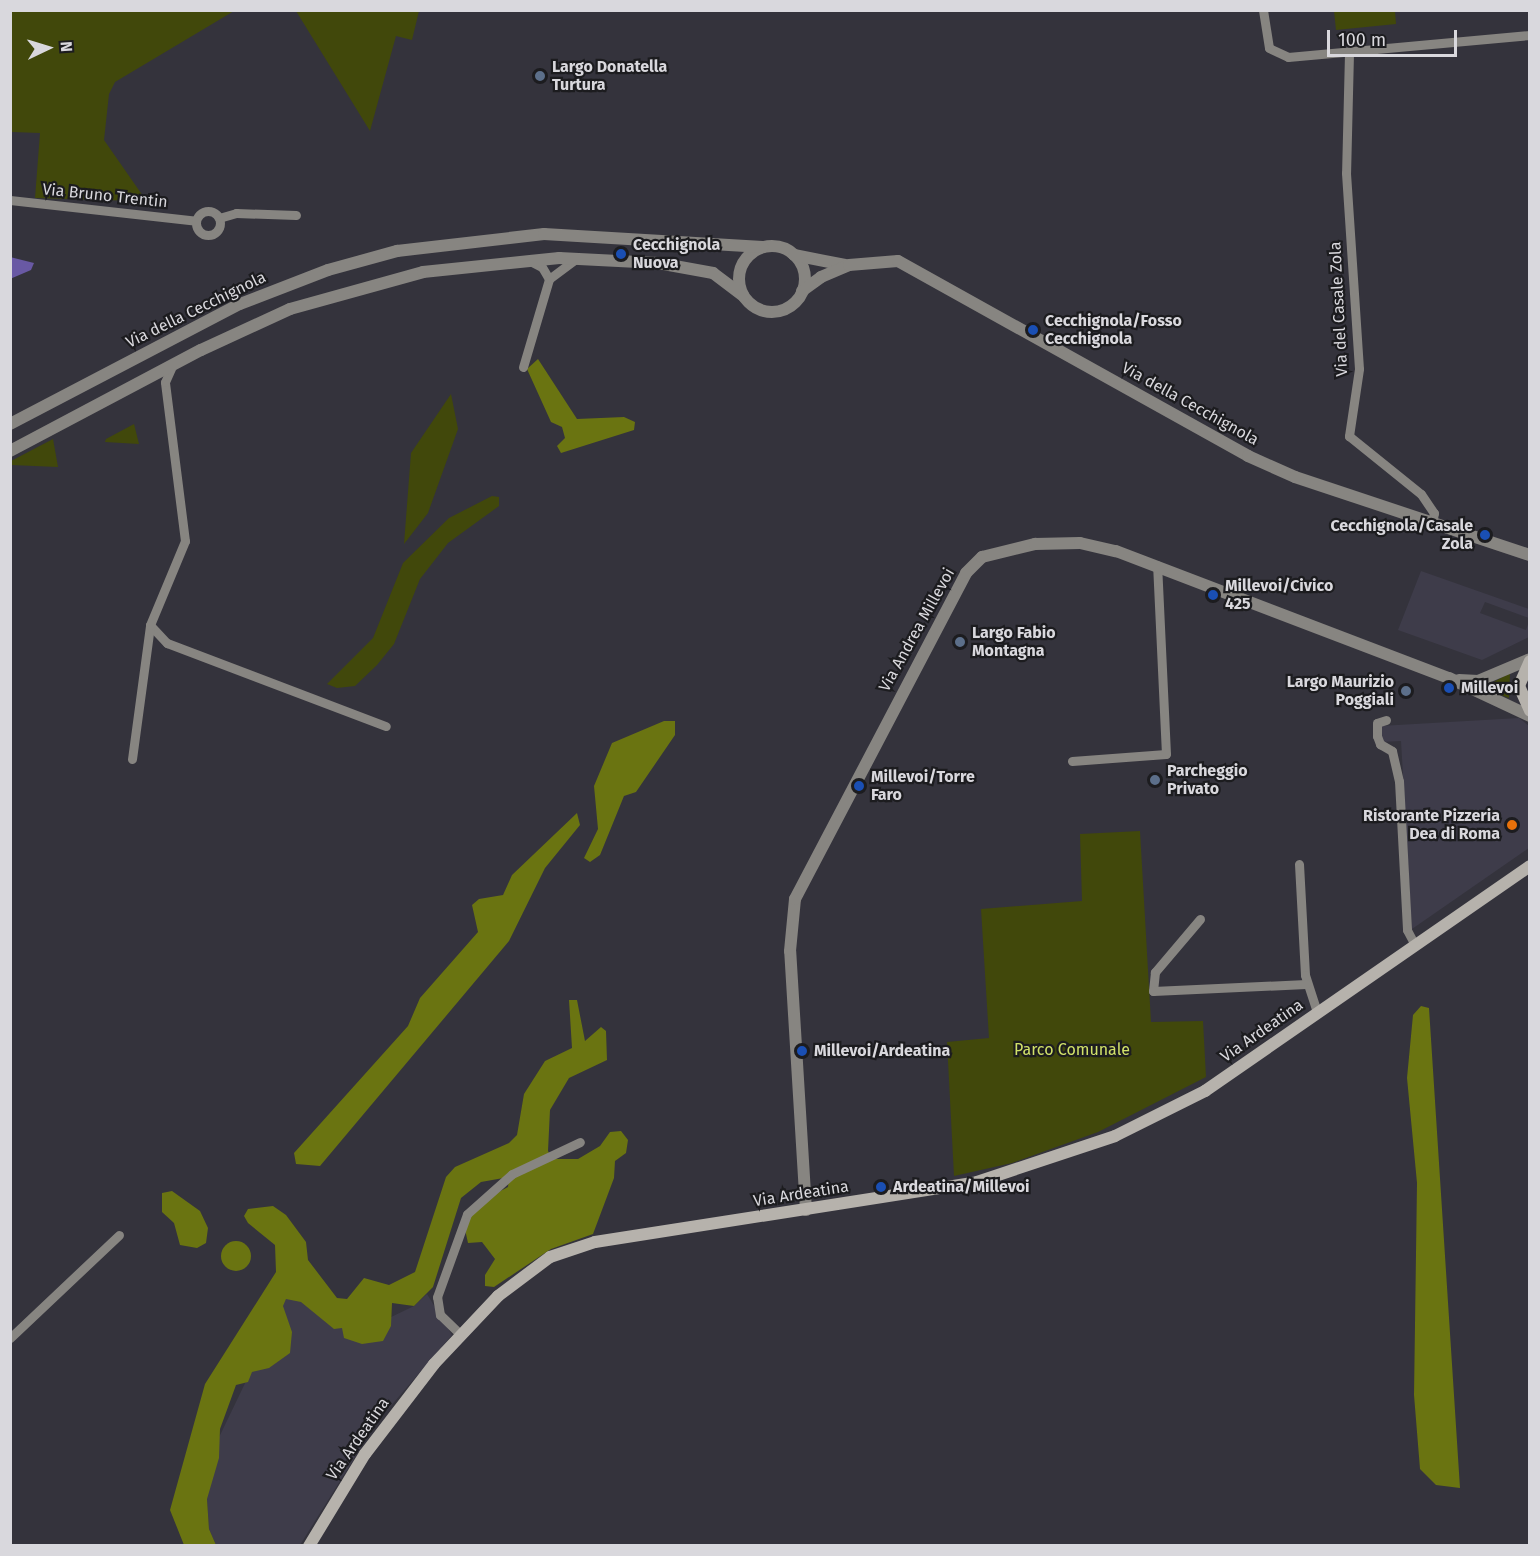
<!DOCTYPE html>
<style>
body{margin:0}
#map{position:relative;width:1540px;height:1556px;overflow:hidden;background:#34333c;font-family:"Fira Sans",sans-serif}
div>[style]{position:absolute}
.built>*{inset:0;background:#3e3c4a}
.green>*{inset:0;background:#41480b}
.forest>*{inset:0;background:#6a7411}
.round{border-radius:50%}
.building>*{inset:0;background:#6959a4}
.minor>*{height:9px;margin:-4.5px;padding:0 4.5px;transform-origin:4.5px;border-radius:4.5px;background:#878581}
.minor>.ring{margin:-4.5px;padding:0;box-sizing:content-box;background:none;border:9px solid #878581;border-radius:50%}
.tertiary>*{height:12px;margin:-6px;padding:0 6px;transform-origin:6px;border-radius:6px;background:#878581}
.tertiary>.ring{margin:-6px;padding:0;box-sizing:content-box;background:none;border:12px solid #878581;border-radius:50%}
.secondary>*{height:12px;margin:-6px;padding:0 6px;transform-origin:6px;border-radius:6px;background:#b6b2ac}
.dots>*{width:16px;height:16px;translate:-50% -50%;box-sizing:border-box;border:3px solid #1c1c1f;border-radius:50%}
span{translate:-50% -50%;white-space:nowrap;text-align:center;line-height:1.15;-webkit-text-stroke:4.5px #1c1c1f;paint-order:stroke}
.poi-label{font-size:16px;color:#d9d8dd;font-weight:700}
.left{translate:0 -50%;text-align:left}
.right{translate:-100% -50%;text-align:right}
.street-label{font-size:16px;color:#d9d8dd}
.park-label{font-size:16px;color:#d1e169}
.frame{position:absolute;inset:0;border:12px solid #d9d8dd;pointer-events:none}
.north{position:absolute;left:18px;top:18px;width:60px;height:60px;-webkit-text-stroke:4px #1c1c1f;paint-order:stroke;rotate:86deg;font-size:16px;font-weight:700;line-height:24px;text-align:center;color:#d9d8dd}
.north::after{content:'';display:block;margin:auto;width:21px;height:27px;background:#d9d8dd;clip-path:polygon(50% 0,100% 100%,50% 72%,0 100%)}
.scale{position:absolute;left:1327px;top:30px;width:130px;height:27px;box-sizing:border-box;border:3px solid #d9d8dd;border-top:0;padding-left:8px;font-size:18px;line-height:21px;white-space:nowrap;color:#d9d8dd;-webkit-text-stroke:4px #1c1c1f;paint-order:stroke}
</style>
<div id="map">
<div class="built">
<div style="clip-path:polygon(1421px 571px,1529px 609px,1529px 618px,1485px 602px,1480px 613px,1526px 630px,1529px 621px,1529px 637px,1482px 660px,1398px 630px)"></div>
<div style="clip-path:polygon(1519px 718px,1529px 726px,1529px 848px,1412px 929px,1401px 741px,1381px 742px,1380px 726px)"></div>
<div style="clip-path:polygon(291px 1288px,362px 1331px,414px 1306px,427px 1294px,452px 1335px,377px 1422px,300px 1545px,216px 1545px,209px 1529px,207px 1499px,197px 1483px)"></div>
</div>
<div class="green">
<div style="clip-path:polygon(11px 10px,234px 11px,115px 82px,109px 94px,104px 140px,143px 196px,139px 201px,35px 198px,40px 133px,12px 132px,11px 138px)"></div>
<div style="clip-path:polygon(296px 11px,419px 11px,412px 40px,396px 36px,370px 131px)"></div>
<div style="clip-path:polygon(1334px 11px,1395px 11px,1396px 24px,1336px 30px)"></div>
<div style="clip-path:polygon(451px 394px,458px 429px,428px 513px,404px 544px,411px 453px)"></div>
<div style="clip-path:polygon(134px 424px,139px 444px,105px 442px,106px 439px)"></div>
<div style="clip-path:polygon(53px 439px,58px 467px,11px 465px,11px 461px)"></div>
<div style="clip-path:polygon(492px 496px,499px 497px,499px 506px,448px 543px,420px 579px,394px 644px,377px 665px,355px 686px,337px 688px,327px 684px,373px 638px,403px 563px,449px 518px)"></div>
<div style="clip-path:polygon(1510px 673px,1509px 698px,1481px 687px,1490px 684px)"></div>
<div style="clip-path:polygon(1140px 831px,1151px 1022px,1203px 1021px,1206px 1077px,1098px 1132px,1012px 1163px,954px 1176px,947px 1042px,989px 1038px,981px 909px,1082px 901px,1080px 834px)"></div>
</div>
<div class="forest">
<div style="clip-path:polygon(538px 359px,577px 419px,624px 417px,635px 422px,634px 430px,561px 453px,557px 446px,565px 438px,562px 427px,551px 422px,527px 369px)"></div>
<div style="clip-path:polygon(664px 721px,675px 721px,675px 735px,636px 792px,624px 796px,600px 855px,590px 862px,584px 858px,598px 829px,594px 786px,612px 743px)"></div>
<div style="clip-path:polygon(577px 813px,580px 825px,545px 868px,509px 941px,320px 1166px,296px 1164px,294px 1153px,408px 1026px,420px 998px,478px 932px,472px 905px,479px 899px,503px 895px,512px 875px)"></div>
<div style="clip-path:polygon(569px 1000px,577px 1000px,585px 1041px,601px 1027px,606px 1031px,607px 1060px,569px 1078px,550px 1110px,548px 1151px,552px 1159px,578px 1159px,600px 1146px,610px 1132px,621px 1131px,628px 1140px,626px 1153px,615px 1161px,614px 1178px,593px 1234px,551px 1249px,494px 1287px,485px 1286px,485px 1275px,495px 1259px,482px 1242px,468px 1243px,464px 1225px,474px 1205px,508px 1187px,509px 1177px,481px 1182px,461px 1198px,433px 1287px,414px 1306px,392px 1303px,391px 1326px,383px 1341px,362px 1344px,344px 1338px,342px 1328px,334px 1329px,301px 1302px,286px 1299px,283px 1306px,292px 1332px,290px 1353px,269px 1368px,252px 1372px,248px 1382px,236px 1385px,220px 1429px,219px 1458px,207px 1499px,209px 1529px,216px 1545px,184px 1545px,170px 1510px,205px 1384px,276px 1272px,275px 1245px,248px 1223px,244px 1216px,248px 1209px,273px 1206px,286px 1215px,306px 1242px,308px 1260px,337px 1298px,347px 1299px,364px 1278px,389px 1285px,415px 1272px,446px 1177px,455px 1167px,509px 1143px,517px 1135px,524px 1094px,545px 1061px,572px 1048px)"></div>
<div style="clip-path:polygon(1421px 1006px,1429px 1008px,1460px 1488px,1436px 1485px,1420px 1469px,1414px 1395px,1417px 1183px,1407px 1078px,1413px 1015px)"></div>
<div style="clip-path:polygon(172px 1191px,200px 1211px,208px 1228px,206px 1243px,197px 1248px,180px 1245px,174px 1223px,162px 1212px,162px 1193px)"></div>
<div class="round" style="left:221px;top:1241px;width:30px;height:30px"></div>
</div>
<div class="building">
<div style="clip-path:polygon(10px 257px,34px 263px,31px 270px,10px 279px)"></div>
</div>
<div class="minor">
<div style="left:1263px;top:10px;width:38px;rotate:81deg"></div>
<div style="left:1269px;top:48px;width:21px;rotate:25deg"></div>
<div style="left:1288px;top:57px;width:243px;rotate:-5.2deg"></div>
<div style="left:1349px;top:53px;width:120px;rotate:91.4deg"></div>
<div style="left:1346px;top:173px;width:196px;rotate:86.2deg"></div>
<div style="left:1359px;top:369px;width:68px;rotate:98.5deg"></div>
<div style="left:1349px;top:436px;width:92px;rotate:38.9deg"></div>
<div style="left:1421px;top:494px;width:23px;rotate:56deg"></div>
<div style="left:1434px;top:513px;width:10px;rotate:101deg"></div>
<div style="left:10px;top:200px;width:187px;rotate:6.4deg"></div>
<div class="ring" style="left:196px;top:211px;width:15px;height:15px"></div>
<div style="left:219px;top:218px;width:18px;rotate:-16deg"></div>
<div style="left:236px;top:213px;width:60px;rotate:1.9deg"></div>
<div style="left:530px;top:261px;width:13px;rotate:27deg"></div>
<div style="left:542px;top:267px;width:14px;rotate:60deg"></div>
<div style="left:523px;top:367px;width:92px;rotate:-73.5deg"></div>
<div style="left:549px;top:279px;width:34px;rotate:-37deg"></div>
<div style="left:150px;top:625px;width:25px;rotate:47deg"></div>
<div style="left:167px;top:643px;width:234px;rotate:20.8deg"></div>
<div style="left:1386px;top:720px;width:9px;rotate:162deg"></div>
<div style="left:1377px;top:723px;width:13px;rotate:90deg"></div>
<div style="left:1377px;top:736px;width:9px;rotate:69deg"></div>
<div style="left:1380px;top:744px;width:14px;rotate:30deg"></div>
<div style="left:1392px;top:751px;width:31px;rotate:77deg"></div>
<div style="left:1399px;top:781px;width:149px;rotate:86.9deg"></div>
<div style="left:1407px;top:930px;width:17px;rotate:62deg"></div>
<div style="left:132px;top:759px;width:135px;rotate:-82.3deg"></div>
<div style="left:150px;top:625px;width:91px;rotate:-67.4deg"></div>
<div style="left:185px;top:541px;width:160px;rotate:-97.2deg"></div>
<div style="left:165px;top:382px;width:17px;rotate:-66deg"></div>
<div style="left:1072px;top:761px;width:94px;rotate:-4.3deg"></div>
<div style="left:1166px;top:754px;width:189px;rotate:-92.7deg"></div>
<div style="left:1299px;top:864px;width:111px;rotate:86.9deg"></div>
<div style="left:1305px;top:975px;width:40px;rotate:72deg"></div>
<div style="left:1200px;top:919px;width:70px;rotate:130.3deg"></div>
<div style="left:1155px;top:972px;width:19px;rotate:96deg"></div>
<div style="left:1153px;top:991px;width:153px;rotate:-2.6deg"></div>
<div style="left:460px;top:1334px;width:28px;rotate:-136deg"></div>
<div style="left:440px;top:1315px;width:18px;rotate:-99deg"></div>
<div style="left:437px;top:1297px;width:88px;rotate:-70.1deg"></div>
<div style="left:467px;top:1214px;width:60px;rotate:-41.6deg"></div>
<div style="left:512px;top:1174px;width:75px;rotate:-25.2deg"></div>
<div style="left:10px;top:1338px;width:150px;rotate:-43.4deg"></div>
</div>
<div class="tertiary">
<div class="ring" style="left:739px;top:246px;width:54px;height:54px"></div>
<div style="left:794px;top:255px;width:52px;rotate:11.1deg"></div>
<div style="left:802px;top:291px;width:24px;rotate:-36deg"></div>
<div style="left:821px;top:277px;width:30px;rotate:-23deg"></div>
<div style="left:849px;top:265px;width:49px;rotate:-4.7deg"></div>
<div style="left:898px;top:261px;width:401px;rotate:29.1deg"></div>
<div style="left:1248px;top:456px;width:51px;rotate:24.1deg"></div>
<div style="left:1295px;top:477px;width:248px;rotate:18.4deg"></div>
<div style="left:10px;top:424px;width:259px;rotate:-27.6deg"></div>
<div style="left:240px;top:304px;width:94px;rotate:-21.1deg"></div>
<div style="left:328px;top:270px;width:72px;rotate:-15.4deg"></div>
<div style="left:397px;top:251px;width:148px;rotate:-6.6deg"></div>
<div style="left:544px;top:234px;width:219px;rotate:3.4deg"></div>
<div style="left:10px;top:451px;width:216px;rotate:-27.9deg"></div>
<div style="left:201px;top:350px;width:98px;rotate:-24.7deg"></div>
<div style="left:290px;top:309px;width:138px;rotate:-15.5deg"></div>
<div style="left:423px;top:272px;width:137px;rotate:-5.9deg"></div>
<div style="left:559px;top:258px;width:99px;rotate:2.9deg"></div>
<div style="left:658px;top:263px;width:56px;rotate:10.3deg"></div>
<div style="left:713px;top:273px;width:38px;rotate:37deg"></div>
<div style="left:1459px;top:680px;width:19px;rotate:3deg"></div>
<div style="left:1478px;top:681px;width:56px;rotate:-22.9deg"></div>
<div style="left:806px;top:1210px;width:259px;rotate:-93.5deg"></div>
<div style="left:790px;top:951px;width:52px;rotate:-84.5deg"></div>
<div style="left:795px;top:899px;width:368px;rotate:-62.3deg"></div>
<div style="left:966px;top:573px;width:23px;rotate:-45deg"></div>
<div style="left:982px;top:557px;width:55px;rotate:-13.8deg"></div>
<div style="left:1035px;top:544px;width:45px;rotate:-1.3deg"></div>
<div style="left:1080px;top:543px;width:37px;rotate:13deg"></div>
<div style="left:1116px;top:551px;width:356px;rotate:20.9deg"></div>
<div style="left:1449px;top:678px;width:89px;rotate:25.1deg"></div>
</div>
<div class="secondary">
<div style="left:1530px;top:661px;width:27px;rotate:114deg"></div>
<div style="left:1519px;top:686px;width:27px;rotate:66deg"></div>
<div style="left:309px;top:1546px;width:108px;rotate:-58.7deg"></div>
<div style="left:365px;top:1454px;width:113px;rotate:-52.5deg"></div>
<div style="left:434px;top:1364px;width:93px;rotate:-46.7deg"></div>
<div style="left:498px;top:1296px;width:65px;rotate:-36.9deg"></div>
<div style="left:550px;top:1257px;width:47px;rotate:-18.4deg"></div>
<div style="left:595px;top:1242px;width:387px;rotate:-8.9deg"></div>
<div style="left:977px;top:1182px;width:145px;rotate:-18.4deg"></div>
<div style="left:1115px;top:1136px;width:101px;rotate:-26.6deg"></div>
<div style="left:1205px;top:1091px;width:395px;rotate:-34.7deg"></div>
</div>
<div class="dots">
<div style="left:540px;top:76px;background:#5c6f8a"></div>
<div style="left:621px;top:254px;background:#1a4fb4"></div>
<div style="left:1033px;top:330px;background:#1a4fb4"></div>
<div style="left:1485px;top:535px;background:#1a4fb4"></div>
<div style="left:1213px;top:595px;background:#1a4fb4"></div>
<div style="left:960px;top:642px;background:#5c6f8a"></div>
<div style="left:1449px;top:688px;background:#1a4fb4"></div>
<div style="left:1406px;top:691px;background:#5c6f8a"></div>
<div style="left:1155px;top:780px;background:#5c6f8a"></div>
<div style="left:859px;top:786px;background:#1a4fb4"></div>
<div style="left:1512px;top:825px;background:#e8710a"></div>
<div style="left:802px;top:1051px;background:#1a4fb4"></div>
<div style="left:881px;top:1187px;background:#1a4fb4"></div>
</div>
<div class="poi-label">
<span class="left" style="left:552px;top:76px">Largo Donatella<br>Turtura</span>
<span class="left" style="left:633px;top:254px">Cecchignola<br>Nuova</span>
<span class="left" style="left:1045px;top:330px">Cecchignola/Fosso<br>Cecchignola</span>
<span class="right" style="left:1473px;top:535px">Cecchignola/Casale<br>Zola</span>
<span class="left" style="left:1225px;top:595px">Millevoi/Civico<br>425</span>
<span class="left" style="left:972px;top:642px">Largo Fabio<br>Montagna</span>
<span class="right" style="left:1394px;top:691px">Largo Maurizio<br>Poggiali</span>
<span class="left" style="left:1461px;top:688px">Millevoi</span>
<span class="left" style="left:1167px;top:780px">Parcheggio<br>Privato</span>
<span class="left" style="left:871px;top:786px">Millevoi/Torre<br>Faro</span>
<span class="right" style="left:1500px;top:825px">Ristorante Pizzeria<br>Dea di Roma</span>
<span class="left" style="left:814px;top:1051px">Millevoi/Ardeatina</span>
<span class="left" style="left:893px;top:1187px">Ardeatina/Millevoi</span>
</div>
<div class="street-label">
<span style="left:105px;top:196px;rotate:6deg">Via Bruno Trentin</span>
<span style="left:1339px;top:309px;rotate:-93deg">Via del Casale Zola</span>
<span style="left:196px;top:310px;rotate:-26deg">Via della Cecchignola</span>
<span style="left:1190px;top:404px;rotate:29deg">Via della Cecchignola</span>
<span style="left:917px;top:630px;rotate:-61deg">Via Andrea Millevoi</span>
<span style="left:1262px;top:1031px;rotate:-35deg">Via Ardeatina</span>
<span style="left:801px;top:1194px;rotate:-9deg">Via Ardeatina</span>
<span style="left:358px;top:1439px;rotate:-55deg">Via Ardeatina</span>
</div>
<div class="park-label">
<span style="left:1072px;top:1050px">Parco Comunale</span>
</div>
<div class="frame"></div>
<div class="north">N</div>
<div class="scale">100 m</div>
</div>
